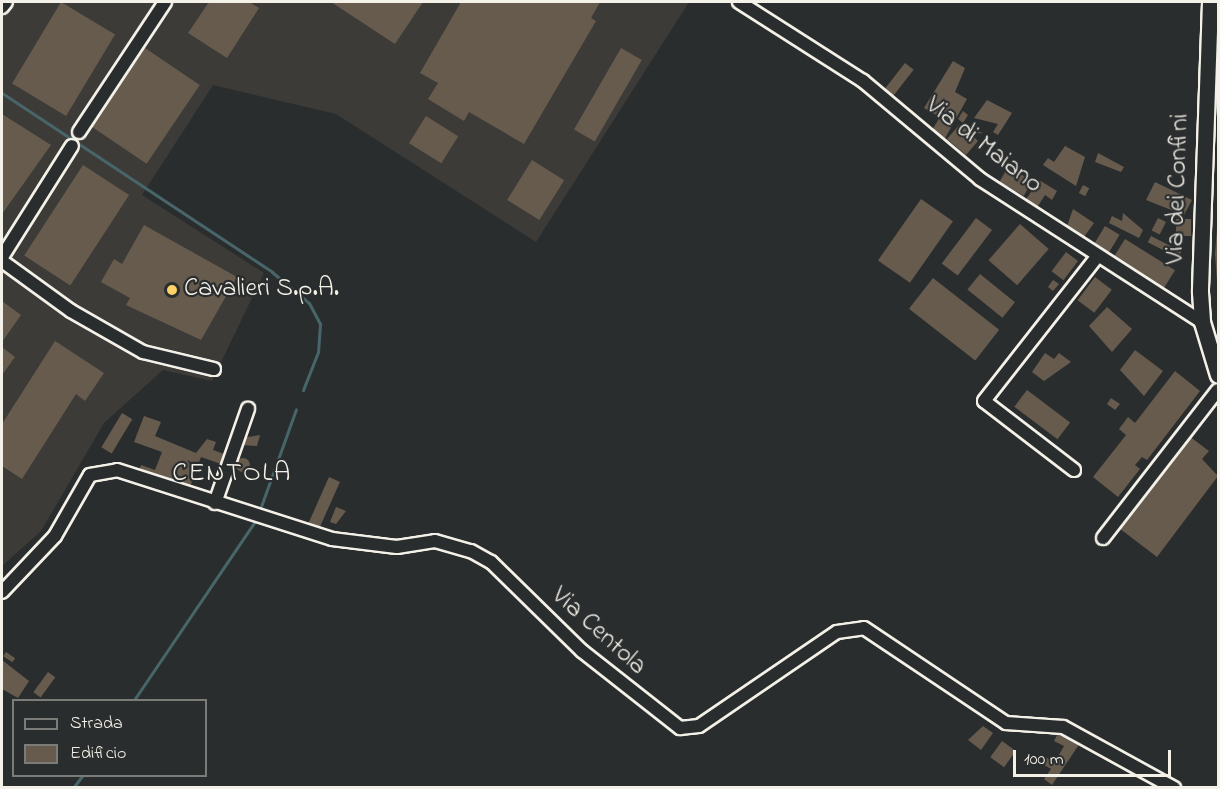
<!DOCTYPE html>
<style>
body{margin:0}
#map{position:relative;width:1220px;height:789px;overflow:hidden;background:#2a2d2e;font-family:"Indie Flower",sans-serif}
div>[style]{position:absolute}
.built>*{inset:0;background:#3c3b38}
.stream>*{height:3px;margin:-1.5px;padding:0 1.5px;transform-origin:1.5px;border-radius:1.5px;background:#48666a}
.building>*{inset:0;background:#675b4e;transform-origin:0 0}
.round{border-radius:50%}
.roads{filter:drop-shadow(2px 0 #f4f1e8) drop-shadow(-2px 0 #f4f1e8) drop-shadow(0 2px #f4f1e8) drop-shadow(0 -2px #f4f1e8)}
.minor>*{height:12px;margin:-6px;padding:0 6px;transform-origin:6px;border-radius:6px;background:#2a2d2e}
.major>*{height:15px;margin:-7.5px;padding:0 7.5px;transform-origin:7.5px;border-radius:7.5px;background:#2a2d2e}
.dots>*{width:16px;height:16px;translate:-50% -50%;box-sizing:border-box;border:3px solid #2a2d2e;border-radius:50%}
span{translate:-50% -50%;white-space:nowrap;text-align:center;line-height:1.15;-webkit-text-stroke:4.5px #2a2d2e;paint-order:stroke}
.street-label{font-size:26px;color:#f4f1e8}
.poi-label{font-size:26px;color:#f4f1e8}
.left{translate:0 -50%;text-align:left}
.neighbourhood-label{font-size:27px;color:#f4f1e8;letter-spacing:1.5px}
.frame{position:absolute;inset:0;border:3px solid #f4f1e8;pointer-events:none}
.legend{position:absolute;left:12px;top:699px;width:195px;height:78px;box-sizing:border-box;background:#2a2d2e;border:2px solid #7b7b78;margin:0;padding:8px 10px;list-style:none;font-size:18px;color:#f4f1e8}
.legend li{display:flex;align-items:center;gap:12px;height:30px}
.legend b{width:30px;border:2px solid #7b7b78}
.scale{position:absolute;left:1013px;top:750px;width:158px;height:27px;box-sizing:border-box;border:3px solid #f4f1e8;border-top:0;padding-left:8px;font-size:18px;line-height:21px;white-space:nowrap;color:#f4f1e8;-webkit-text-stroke:4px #2a2d2e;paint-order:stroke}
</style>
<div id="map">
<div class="built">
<div style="clip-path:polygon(2px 2px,689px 2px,536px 242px,336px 114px,213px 85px,142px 195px,264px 273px,212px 381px,163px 370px,104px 423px,41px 531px,2px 566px)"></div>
</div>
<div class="stream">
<div style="left:2px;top:93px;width:324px;rotate:33.5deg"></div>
<div style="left:272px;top:272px;width:48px;rotate:40deg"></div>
<div style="left:309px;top:303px;width:24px;rotate:62deg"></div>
<div style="left:320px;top:324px;width:28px;rotate:94deg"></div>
<div style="left:318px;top:352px;width:41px;rotate:111.5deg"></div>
<div style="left:259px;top:512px;width:109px;rotate:-70.2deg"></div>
<div style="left:134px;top:700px;width:220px;rotate:-55.9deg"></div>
<div style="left:73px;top:788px;width:15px;rotate:-53deg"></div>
</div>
<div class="building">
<div style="left:61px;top:2px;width:63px;height:95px;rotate:31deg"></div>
<div style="clip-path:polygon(209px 2px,249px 2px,259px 8px,227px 58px,188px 33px)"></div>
<div style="clip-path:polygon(331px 2px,423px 2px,395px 44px)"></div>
<div style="clip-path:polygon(461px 2px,600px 2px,591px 18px,596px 21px,524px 144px,469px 112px,464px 121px,428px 99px,438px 83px,420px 73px)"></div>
<div style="left:145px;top:48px;width:66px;height:95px;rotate:34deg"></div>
<div style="left:621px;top:48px;width:24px;height:94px;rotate:30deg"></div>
<div style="clip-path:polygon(953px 61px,965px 68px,955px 92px,967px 99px,944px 140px,932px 130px,940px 117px,924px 108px)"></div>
<div style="left:905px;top:63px;width:11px;height:33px;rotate:38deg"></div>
<div style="clip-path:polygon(987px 100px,1012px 113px,998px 135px,993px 132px,998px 124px,974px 118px)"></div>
<div style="clip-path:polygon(963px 111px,968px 115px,963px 123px,958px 119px)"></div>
<div style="clip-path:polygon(2px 114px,51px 145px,2px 214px)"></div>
<div style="left:426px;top:116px;width:38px;height:32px;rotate:32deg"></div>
<div style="clip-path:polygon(959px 125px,983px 133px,971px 134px,978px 141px,966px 155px,947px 139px)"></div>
<div style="clip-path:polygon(1065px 146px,1085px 157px,1076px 186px,1043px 165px,1048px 158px,1054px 162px)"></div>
<div style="clip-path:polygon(1098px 153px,1124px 167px,1121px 172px,1095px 162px)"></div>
<div style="left:532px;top:160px;width:38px;height:47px;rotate:32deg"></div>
<div style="left:83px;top:165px;width:55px;height:108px;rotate:33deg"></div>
<div style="left:1008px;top:167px;width:28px;height:17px;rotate:30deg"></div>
<div style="clip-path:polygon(1039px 180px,1057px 191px,1052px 200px,1045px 195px,1036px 209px,1025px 201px)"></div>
<div style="clip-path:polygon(1155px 182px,1192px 200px,1184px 215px,1146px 200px)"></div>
<div style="left:1083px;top:185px;width:7px;height:9px;rotate:27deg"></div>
<div style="left:921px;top:199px;width:39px;height:75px;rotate:35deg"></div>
<div style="clip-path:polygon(1073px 209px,1094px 223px,1084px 237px,1067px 226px)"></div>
<div style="clip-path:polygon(1123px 213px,1143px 230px,1139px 238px,1109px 223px,1112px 216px,1122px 221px)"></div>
<div style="left:976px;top:218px;width:20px;height:57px;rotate:37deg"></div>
<div style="left:1158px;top:218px;width:9px;height:14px;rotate:27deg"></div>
<div style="left:1176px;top:219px;width:15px;height:17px"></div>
<div style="left:1020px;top:224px;width:38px;height:48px;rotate:41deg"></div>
<div style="clip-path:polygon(144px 225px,237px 277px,201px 340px,126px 305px,130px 298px,101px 282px,114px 259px,122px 264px)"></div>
<div style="left:1105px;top:226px;width:17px;height:26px;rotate:31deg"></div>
<div style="clip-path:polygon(1217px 229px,1218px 281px,1217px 281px,1215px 254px)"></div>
<div style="left:1151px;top:236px;width:34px;height:7px;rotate:27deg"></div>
<div style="left:1125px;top:239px;width:59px;height:21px;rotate:32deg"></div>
<div style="left:1066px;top:252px;width:15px;height:24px;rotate:37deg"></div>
<div style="left:980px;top:274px;width:45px;height:20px;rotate:39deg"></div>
<div style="left:1095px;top:277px;width:21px;height:29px;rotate:37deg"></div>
<div style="left:933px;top:278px;width:84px;height:39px;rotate:38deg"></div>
<div style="clip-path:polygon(1053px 280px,1059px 284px,1053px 291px,1048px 287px)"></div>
<div style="clip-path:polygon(2px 301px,21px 315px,2px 342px)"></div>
<div style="clip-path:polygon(1107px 307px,1132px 329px,1112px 352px,1089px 326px)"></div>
<div style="clip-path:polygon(55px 341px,104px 373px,85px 401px,76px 394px,22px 479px,2px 466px,2px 424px)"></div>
<div style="clip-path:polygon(2px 347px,15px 357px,2px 375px)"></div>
<div style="clip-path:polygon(1135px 350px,1163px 371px,1144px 396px,1120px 370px)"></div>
<div style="clip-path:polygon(1045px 353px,1054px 359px,1059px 353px,1071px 362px,1044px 381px,1032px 372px)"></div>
<div style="clip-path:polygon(1175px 371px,1200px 391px,1147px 460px,1142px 457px,1135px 465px,1140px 469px,1118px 497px,1093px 477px,1126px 435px,1119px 429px,1128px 417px,1135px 423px)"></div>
<div style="left:1027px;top:390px;width:54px;height:21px;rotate:37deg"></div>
<div style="clip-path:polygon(1111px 398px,1120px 404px,1115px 410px,1107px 404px)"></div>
<div style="left:122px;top:413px;width:12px;height:40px;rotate:31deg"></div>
<div style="clip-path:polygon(144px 416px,161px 422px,155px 436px,196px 453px,207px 439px,216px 442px,213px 450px,224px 454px,221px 464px,201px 457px,190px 487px,138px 474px,141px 465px,155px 470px,162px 452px,134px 442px)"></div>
<div style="clip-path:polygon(260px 435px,257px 446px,240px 445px,242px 438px)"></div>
<div style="clip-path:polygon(1189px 436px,1209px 451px,1202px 459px,1218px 476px,1157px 557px,1119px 528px)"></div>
<div class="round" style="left:236px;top:458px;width:14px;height:14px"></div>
<div style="left:329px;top:477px;width:12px;height:53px;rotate:24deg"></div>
<div style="clip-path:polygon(336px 507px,346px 511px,336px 524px,330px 522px)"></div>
<div style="left:6px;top:652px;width:11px;height:5px;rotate:34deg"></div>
<div style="clip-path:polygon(2px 660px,29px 681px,18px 698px,2px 689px)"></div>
<div style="left:48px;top:672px;width:9px;height:25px;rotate:36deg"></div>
<div style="clip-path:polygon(983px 726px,993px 733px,981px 750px,968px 740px)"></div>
<div style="clip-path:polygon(1059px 731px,1082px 740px,1052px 785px,1044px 779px,1051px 769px,1041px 763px,1045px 757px,1055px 762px,1064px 746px,1054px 741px)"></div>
<div style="left:1002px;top:741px;width:17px;height:20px;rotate:36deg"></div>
</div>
<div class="roads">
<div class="minor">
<div style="left:739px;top:2px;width:147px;rotate:32.5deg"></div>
<div style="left:863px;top:81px;width:153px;rotate:39.9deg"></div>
<div style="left:980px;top:179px;width:264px;rotate:32.8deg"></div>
<div style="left:2px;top:7px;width:6px;rotate:-51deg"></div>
<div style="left:79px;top:132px;width:156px;rotate:-56.5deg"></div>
<div style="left:2px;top:257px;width:131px;rotate:-57.8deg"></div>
<div style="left:2px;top:261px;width:85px;rotate:35.9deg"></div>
<div style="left:71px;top:311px;width:83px;rotate:29.7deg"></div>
<div style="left:143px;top:352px;width:73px;rotate:13.5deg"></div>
<div style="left:1074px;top:470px;width:113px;rotate:-142.5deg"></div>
<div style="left:984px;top:401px;width:182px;rotate:-51.9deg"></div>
<div style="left:215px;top:503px;width:100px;rotate:-70.7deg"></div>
<div style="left:1103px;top:538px;width:187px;rotate:-52.2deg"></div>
<div style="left:2px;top:592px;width:77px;rotate:-46.6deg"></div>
<div style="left:55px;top:536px;width:70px;rotate:-60.2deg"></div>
<div style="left:90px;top:475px;width:27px;rotate:-10deg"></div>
<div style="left:117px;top:470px;width:226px;rotate:17.8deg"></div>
<div style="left:332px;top:539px;width:65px;rotate:7deg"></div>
<div style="left:397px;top:547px;width:38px;rotate:-9deg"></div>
<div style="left:435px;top:541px;width:37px;rotate:16deg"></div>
<div style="left:471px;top:551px;width:23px;rotate:29deg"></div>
<div style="left:491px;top:562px;width:127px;rotate:44.4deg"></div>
<div style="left:582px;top:651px;width:125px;rotate:38.2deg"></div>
<div style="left:680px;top:728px;width:19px;rotate:-6deg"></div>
<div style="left:699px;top:726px;width:167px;rotate:-34.3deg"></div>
<div style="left:837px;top:632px;width:27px;rotate:-8deg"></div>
<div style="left:864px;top:628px;width:171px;rotate:33.8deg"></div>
<div style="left:1006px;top:723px;width:57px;rotate:4deg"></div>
<div style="left:1063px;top:727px;width:127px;rotate:28.8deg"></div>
</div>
<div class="major">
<div style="left:1210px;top:2px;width:290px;rotate:92deg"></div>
<div style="left:1200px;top:292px;width:30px;rotate:86deg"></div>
<div style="left:1202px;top:322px;width:55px;rotate:73.2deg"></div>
</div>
</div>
<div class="dots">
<div style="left:172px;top:290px;background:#ffd166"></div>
</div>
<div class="street-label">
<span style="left:983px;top:146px;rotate:38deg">Via di Maiano</span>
<span style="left:1179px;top:189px;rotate:-88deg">Via dei Confini</span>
<span style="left:598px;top:632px;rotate:42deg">Via Centola</span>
</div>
<div class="poi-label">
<span class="left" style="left:184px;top:290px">Cavalieri S.p.A.</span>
</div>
<div class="neighbourhood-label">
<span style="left:232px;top:474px">CENTOLA</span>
</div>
<div class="frame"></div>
<ul class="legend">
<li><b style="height:8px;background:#2a2d2e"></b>Strada</li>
<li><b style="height:16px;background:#675b4e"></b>Edificio</li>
</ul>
<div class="scale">100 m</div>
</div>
